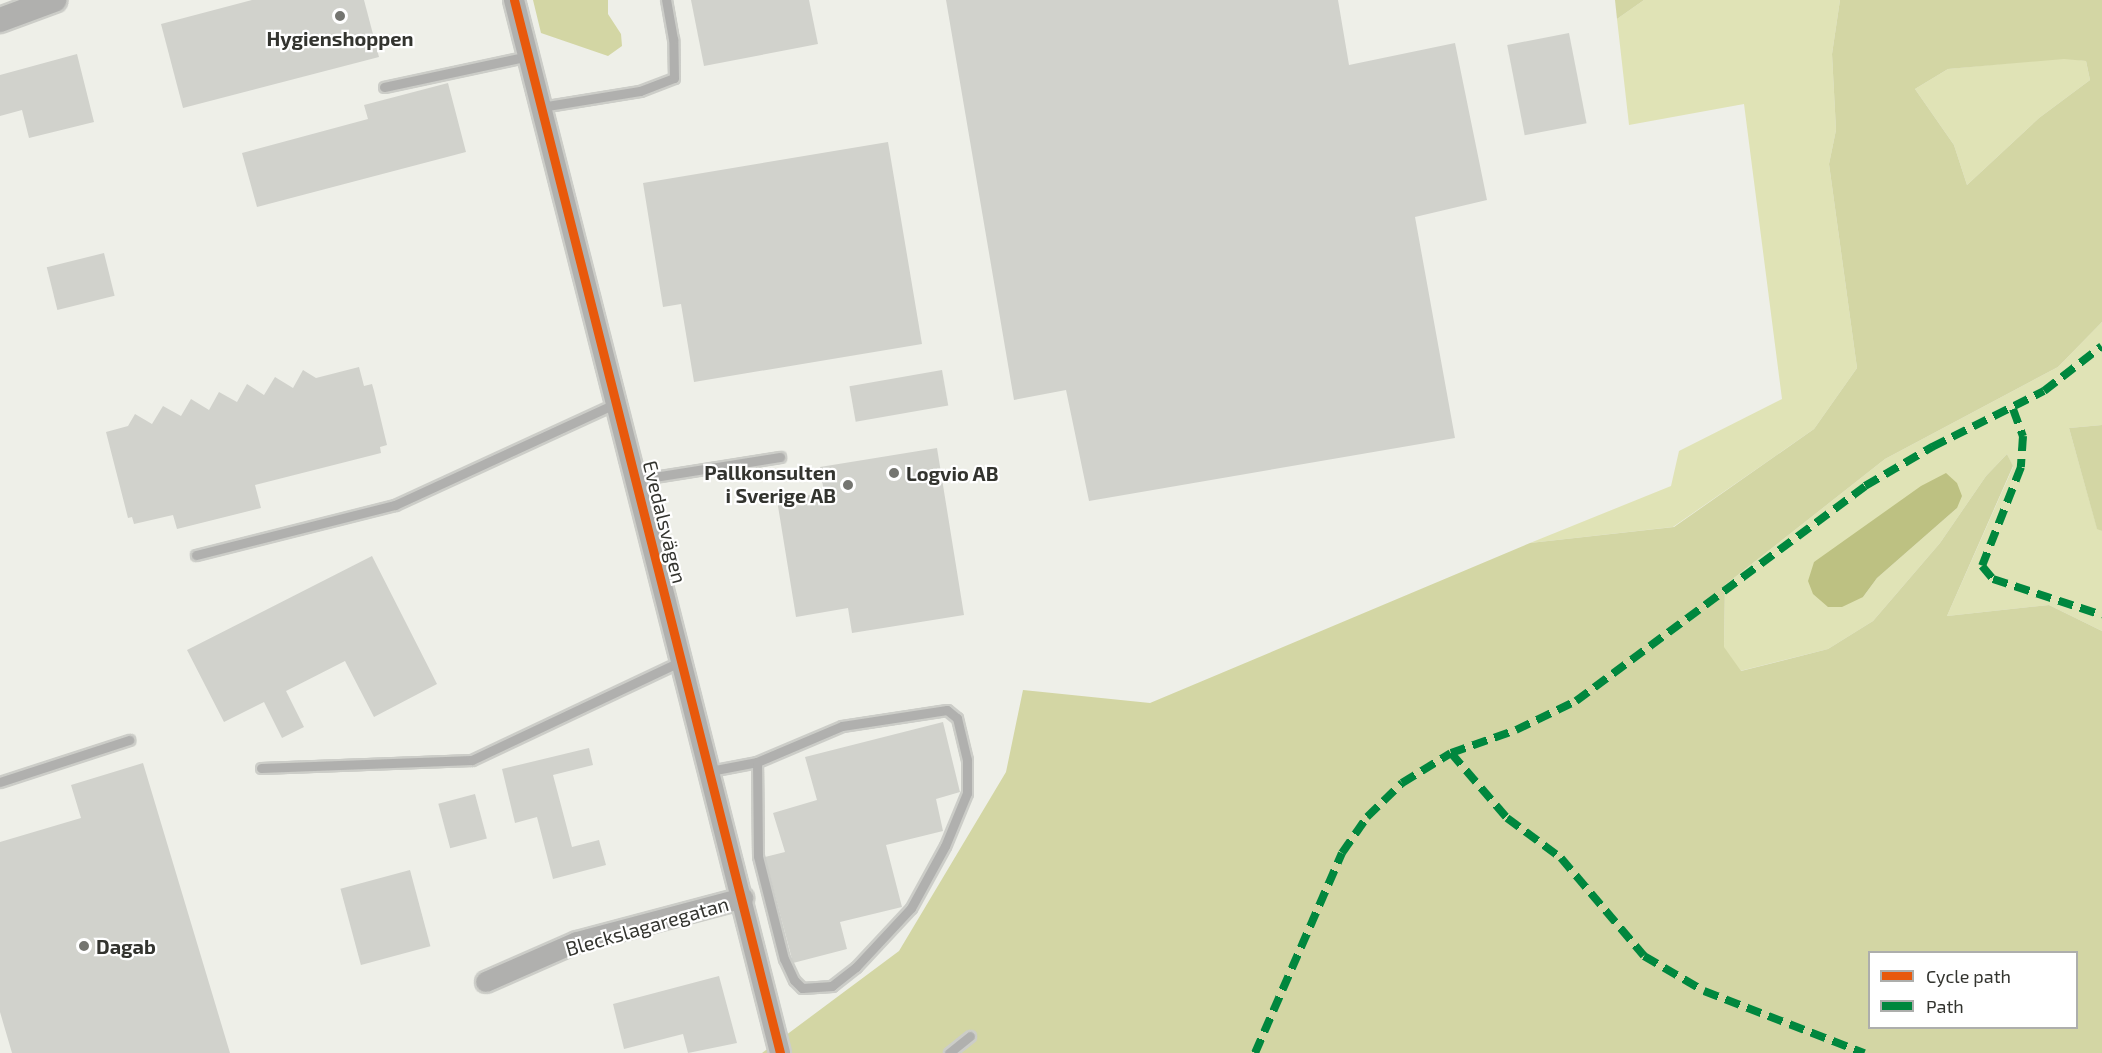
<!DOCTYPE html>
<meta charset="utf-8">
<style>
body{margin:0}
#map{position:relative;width:2102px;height:1053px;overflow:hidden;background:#eeefe8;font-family:"Exo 2",sans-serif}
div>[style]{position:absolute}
.green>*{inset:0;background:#e0e3b6}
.forest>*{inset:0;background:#d3d6a4}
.water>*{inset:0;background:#bdc182}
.building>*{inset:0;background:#d1d2cc;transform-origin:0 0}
.roads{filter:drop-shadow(2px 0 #cccdc8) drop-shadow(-2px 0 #cccdc8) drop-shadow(0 2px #cccdc8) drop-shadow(0 -2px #cccdc8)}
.service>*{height:9px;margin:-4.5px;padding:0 4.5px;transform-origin:4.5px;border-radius:4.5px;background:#b0b0ae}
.minor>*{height:20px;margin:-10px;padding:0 10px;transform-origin:10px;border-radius:10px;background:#b0b0ae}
.tertiary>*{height:24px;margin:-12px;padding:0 12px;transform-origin:12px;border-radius:12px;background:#b0b0ae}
.quiet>*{height:8px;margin-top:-4px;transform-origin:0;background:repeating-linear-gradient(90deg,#00873e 0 15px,transparent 0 23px)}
.cycleway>*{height:9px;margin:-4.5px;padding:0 4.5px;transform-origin:4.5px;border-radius:4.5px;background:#e8590c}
.dots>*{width:16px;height:16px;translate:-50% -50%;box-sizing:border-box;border:3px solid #fff;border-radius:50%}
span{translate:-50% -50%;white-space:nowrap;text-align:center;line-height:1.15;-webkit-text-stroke:4.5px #fff;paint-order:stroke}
.poi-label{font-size:20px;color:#33342f;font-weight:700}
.right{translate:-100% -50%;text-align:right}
.left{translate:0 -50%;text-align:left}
.street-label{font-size:20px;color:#33342f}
.legend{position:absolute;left:1868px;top:951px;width:210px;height:78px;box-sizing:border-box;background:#fff;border:2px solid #adaeac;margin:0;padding:8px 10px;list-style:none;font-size:18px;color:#33342f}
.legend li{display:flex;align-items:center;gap:12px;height:30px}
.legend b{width:30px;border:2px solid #adaeac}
</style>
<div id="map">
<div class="green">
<div style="clip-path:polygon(1644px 0,1840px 0,1832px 54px,1836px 130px,1829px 164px,1857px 368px,1814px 429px,1673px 527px,1530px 543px,1671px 486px,1679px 451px,1782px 399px,1744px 104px,1629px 125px,1617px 19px)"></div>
<div style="clip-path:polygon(2064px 58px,2086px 61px,2090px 80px,2039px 118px,1967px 185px,1954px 145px,1915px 89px,1948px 69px)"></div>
<div style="clip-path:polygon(evenodd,2102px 322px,2102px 425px,2069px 428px,2097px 528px,2102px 531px,2102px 631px,2049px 605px,1947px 616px,2013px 467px,2007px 454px,1986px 476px,1940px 543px,1873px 621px,1828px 649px,1740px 671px,1724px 648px,1725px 585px,1885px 459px,2058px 367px,2102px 322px,1957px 508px,1877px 578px,1863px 597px,1814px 562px,1957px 508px)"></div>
</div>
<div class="forest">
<div style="clip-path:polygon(533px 0,608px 0,608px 14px,621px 34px,622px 46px,608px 56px,541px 33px)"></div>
<div style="clip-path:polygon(1615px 0,1644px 0,1617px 19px)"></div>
<div style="clip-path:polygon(evenodd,1840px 0,2102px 0,2102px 322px,2058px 367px,1885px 459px,1725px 585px,1724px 647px,1741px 671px,1828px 649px,1873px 621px,1940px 543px,1986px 476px,2007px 454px,2013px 466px,1947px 616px,2049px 605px,2102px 631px,2102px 1053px,762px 1053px,899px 951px,1006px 772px,1023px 690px,1150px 703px,1530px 543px,1674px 527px,1814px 429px,1857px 368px,1829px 164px,1836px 130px,1832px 54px,1840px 0,2064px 59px,2086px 61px,2090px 80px,2039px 118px,1967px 185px,1954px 145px,1915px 89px,1948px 69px,2064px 59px,1840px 0,1870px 952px,2076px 952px,2076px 1028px,1870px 1028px,1870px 952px)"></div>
<div style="clip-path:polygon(2102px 425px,2102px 531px,2097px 529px,2069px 428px)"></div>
</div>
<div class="water">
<div style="clip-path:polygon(1946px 473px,1957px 483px,1962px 496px,1957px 508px,1877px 578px,1863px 597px,1842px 607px,1828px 607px,1813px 594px,1808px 581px,1814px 562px,1921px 486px)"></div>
</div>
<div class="building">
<div style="clip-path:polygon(252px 0,364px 0,379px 57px,183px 108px,161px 24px)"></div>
<div style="clip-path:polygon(691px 0,809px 0,818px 44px,704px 66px)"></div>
<div style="clip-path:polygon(946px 0,1338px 0,1349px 65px,1455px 43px,1487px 200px,1415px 217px,1455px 438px,1089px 501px,1066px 390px,1014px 400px)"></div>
<div style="left:1569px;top:33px;width:92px;height:63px;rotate:79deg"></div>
<div style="clip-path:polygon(77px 54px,94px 122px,29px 138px,22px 110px,0 116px,0 75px)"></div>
<div style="clip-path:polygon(448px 83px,466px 152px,257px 207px,242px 153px,368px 119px,364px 105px)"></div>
<div style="clip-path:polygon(888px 142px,922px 344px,694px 382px,681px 304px,663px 307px,643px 183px)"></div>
<div style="left:104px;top:253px;width:44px;height:59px;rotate:76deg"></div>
<div style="clip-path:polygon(359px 367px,364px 386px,372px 384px,374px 391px,387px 445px,380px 447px,381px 453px,255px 485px,261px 508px,177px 529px,173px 515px,134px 524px,132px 517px,128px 518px,106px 432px,128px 426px,135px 414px,152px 424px,163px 406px,181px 416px,191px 399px,209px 410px,219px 392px,237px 402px,247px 384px,264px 395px,275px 377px,293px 388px,303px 370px,316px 378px)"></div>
<div style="left:942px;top:370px;width:36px;height:94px;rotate:80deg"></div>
<div style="clip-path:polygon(937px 448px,964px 615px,852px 633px,848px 608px,796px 617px,777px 500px,824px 493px,820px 467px)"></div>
<div style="clip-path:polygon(372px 556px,437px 684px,374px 717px,345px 661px,286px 691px,304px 727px,282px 738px,264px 702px,224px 722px,187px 650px)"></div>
<div style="clip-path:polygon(943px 722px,960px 792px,936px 799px,943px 831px,886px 845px,902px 907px,840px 922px,847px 949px,793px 963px,765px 857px,785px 852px,773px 813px,817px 800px,805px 757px)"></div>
<div style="clip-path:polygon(589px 748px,593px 765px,553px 775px,572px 847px,599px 840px,606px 865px,553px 879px,537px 817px,515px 823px,502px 769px)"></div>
<div style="clip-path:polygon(143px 763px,230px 1053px,12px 1053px,0 1012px,0 842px,81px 818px,71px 785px)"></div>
<div style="left:475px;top:794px;width:46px;height:38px;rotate:75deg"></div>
<div style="left:410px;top:870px;width:79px;height:72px;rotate:75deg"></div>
<div style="clip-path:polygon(719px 976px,737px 1043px,688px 1053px,683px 1034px,624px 1049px,613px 1004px)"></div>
</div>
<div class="roads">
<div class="service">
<div style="left:384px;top:87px;width:148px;rotate:-12.1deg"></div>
<div style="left:541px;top:107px;width:100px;rotate:-9.2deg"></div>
<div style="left:640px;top:91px;width:36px;rotate:-21deg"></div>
<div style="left:674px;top:78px;width:39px;rotate:-91deg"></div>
<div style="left:673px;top:39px;width:40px;rotate:-100deg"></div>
<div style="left:635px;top:480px;width:147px;rotate:-9deg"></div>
<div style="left:196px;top:555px;width:205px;rotate:-14.1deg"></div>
<div style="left:395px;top:505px;width:244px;rotate:-24.7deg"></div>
<div style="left:261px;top:768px;width:211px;rotate:-2.2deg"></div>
<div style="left:472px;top:760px;width:231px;rotate:-25.3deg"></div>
<div style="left:710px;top:771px;width:48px;rotate:-10.8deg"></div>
<div style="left:757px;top:762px;width:92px;rotate:-23deg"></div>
<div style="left:842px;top:726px;width:106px;rotate:-8.7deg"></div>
<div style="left:947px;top:710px;width:13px;rotate:39deg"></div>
<div style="left:957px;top:718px;width:43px;rotate:76.6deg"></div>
<div style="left:967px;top:760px;width:33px;rotate:90deg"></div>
<div style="left:967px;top:793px;width:57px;rotate:112.5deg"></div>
<div style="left:945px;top:846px;width:71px;rotate:118.7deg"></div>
<div style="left:911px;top:908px;width:81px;rotate:133deg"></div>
<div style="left:856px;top:967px;width:31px;rotate:142deg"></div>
<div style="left:832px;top:986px;width:30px;rotate:176deg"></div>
<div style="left:802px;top:988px;width:11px;rotate:-135deg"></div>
<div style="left:794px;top:980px;width:23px;rotate:-115deg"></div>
<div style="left:784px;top:959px;width:106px;rotate:-104.2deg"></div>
<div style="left:758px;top:856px;width:94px;rotate:-90.6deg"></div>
<div style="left:0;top:782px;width:136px;rotate:-18deg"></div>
<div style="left:949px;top:1053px;width:27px;rotate:-39deg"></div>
</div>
<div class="minor">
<div style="left:514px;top:0;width:1086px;rotate:75.82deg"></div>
<div style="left:486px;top:982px;width:99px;rotate:-23.7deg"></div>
<div style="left:577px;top:942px;width:172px;rotate:-14.8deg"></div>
</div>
<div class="tertiary">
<div style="left:0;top:20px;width:58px;rotate:-20.3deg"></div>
</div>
</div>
<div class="quiet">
<div style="left:2013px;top:409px;width:29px;rotate:70deg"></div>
<div style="left:2023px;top:436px;width:31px;rotate:94deg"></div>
<div style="left:2021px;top:467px;width:106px;rotate:111.5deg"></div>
<div style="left:1982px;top:566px;width:17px;rotate:50deg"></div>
<div style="left:1993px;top:579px;width:115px;rotate:18.3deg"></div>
<div style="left:1451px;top:753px;width:86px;rotate:49.3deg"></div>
<div style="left:1507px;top:818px;width:67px;rotate:36.5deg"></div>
<div style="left:1561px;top:858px;width:128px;rotate:49.7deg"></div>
<div style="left:1644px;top:956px;width:69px;rotate:30.3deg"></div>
<div style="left:1704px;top:991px;width:172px;rotate:21.2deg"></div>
<div style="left:1255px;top:1053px;width:218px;rotate:-66.5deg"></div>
<div style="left:1342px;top:853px;width:44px;rotate:-55.2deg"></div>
<div style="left:1367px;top:817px;width:49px;rotate:-44.2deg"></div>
<div style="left:1402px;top:783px;width:57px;rotate:-31.5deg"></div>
<div style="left:1451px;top:753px;width:69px;rotate:-19.5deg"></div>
<div style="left:1516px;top:730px;width:67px;rotate:-25.8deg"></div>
<div style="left:1576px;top:701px;width:360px;rotate:-36.6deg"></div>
<div style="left:1865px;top:486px;width:78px;rotate:-30.2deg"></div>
<div style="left:1932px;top:447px;width:125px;rotate:-26.6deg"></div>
<div style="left:2044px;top:391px;width:73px;rotate:-37.8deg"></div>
</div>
<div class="cycleway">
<div style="left:514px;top:0;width:1086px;rotate:75.82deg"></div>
</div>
<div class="dots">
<div style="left:340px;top:16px;background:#747570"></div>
<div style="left:894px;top:473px;background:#747570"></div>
<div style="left:848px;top:485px;background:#747570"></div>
<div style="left:84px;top:946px;background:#747570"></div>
</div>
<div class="poi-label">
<span style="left:340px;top:38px">Hygienshoppen</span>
<span class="right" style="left:836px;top:484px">Pallkonsulten<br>i Sverige AB</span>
<span class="left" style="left:906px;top:473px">Logvio AB</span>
<span class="left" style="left:96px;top:946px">Dagab</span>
</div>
<div class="street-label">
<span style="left:665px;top:522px;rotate:76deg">Evedalsvägen</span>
<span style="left:647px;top:926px;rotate:-16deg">Bleckslagaregatan</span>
</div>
<ul class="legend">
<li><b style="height:8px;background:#e8590c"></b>Cycle path</li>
<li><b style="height:8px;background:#00873e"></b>Path</li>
</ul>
</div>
